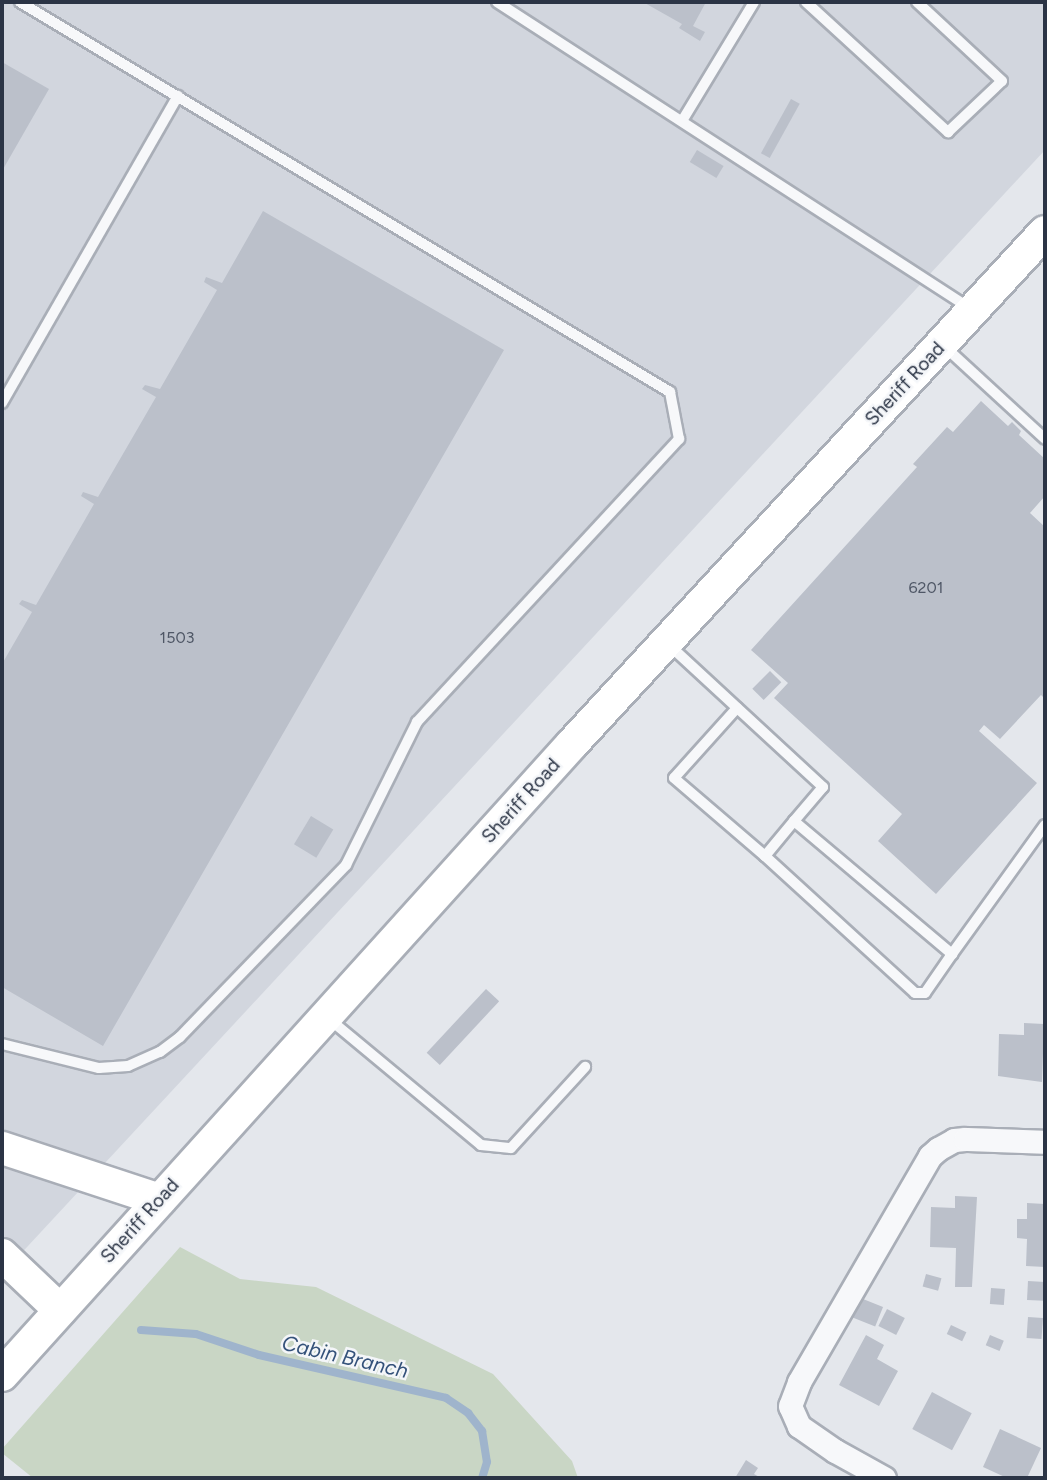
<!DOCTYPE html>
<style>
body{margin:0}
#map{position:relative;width:1047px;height:1480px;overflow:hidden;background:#e4e7ec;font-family:Figtree,sans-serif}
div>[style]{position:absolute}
.built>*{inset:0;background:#d2d6de}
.green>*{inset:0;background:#c9d6c5}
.stream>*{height:8px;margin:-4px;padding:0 4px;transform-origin:4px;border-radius:4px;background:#9fb4cc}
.building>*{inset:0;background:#bbc0ca;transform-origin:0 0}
.roads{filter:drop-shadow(2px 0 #a9aeb7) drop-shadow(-2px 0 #a9aeb7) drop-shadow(0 2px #a9aeb7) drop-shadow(0 -2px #a9aeb7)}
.lane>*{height:10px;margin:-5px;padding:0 5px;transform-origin:5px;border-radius:5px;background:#f7f8fa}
.street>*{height:23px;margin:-11.5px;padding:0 11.5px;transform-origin:11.5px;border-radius:11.5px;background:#f7f8fa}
.secondary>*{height:32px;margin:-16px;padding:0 16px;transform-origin:16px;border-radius:16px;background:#fff}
span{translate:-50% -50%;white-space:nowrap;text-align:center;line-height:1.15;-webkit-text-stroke:5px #f4f6f9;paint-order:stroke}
.number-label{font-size:16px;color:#4f5766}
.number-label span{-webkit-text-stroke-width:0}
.street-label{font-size:19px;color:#2b3445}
.water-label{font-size:21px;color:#34527a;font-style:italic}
.frame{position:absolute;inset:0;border:4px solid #2b3445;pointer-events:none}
</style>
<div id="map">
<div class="built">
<div style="clip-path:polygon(2px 2px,1045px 2px,1045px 150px,2px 1274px)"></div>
</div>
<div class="green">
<div style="clip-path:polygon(180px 1247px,240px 1279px,316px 1287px,493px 1374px,572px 1461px,578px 1478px,33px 1478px,2px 1453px,2px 1449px)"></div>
</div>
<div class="stream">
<div style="left:141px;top:1330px;width:55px;rotate:4.2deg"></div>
<div style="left:196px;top:1334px;width:66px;rotate:18.4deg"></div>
<div style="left:259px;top:1355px;width:192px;rotate:12.9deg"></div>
<div style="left:446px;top:1398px;width:27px;rotate:34deg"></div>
<div style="left:468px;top:1413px;width:23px;rotate:52deg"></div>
<div style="left:482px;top:1431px;width:31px;rotate:81deg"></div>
<div style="left:487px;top:1462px;width:17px;rotate:107deg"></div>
</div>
<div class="building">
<div style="clip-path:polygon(643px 2px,706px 2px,693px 26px,705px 32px,700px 41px,679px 28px,682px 24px)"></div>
<div style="clip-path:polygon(2px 62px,49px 89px,2px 171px)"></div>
<div style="left:791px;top:99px;width:10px;height:62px;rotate:29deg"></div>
<div style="left:697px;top:150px;width:31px;height:14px;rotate:31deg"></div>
<div style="clip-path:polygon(263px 211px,504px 350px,103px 1046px,2px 987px,2px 664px,32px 612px,19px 604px,22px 600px,36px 605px,94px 504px,81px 496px,83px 492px,98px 497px,156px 397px,142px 389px,145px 385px,160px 389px,217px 290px,204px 282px,206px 277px,222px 283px)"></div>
<div style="clip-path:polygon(981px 401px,1008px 426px,1012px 422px,1021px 431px,1019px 435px,1045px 459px,1045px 496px,1030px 513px,1045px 527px,1045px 699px,1041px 695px,1000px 739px,984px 725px,979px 731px,1037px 783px,936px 894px,878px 841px,902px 814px,774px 698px,788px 683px,751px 650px,917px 467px,913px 464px,947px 427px,953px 432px)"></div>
<div style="left:770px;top:671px;width:16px;height:25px;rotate:45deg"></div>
<div style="left:311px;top:816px;width:26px;height:33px;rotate:31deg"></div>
<div style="left:486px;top:989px;width:18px;height:87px;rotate:43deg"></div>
<div style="clip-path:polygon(1024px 1023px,1044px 1024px,1042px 1082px,998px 1076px,999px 1034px,1024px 1035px)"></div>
<div style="clip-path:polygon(955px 1196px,977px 1197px,972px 1287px,955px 1287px,956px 1248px,930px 1247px,931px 1207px,955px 1208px)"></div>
<div style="clip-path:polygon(1027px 1203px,1045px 1204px,1045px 1267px,1026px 1266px,1027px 1239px,1017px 1238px,1017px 1219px,1027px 1219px)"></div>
<div style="left:926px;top:1274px;width:16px;height:13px;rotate:15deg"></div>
<div style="left:1028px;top:1281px;width:17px;height:19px;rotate:3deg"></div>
<div style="left:991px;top:1288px;width:14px;height:16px;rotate:4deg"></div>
<div style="left:858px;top:1297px;width:27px;height:21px;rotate:22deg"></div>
<div style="left:887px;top:1309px;width:20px;height:19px;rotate:27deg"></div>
<div style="left:1028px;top:1317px;width:15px;height:21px;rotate:4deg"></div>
<div style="left:951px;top:1325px;width:17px;height:10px;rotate:25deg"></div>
<div style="clip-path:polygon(866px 1335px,884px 1345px,877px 1359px,898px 1371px,879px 1406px,839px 1385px)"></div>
<div style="left:990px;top:1335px;width:15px;height:11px;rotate:23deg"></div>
<div style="left:932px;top:1392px;width:45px;height:42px;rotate:28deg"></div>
<div style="clip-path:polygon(1000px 1429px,1041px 1448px,1027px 1478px,1007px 1478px,983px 1467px)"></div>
<div style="clip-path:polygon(746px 1460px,758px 1468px,754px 1474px,761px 1478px,735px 1478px)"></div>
</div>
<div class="roads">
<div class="lane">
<div style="left:497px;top:2px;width:565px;rotate:32.93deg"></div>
<div style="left:806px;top:2px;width:193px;rotate:42.5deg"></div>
<div style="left:948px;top:132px;width:74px;rotate:-43.4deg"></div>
<div style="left:1002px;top:81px;width:116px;rotate:-137.1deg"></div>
<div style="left:682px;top:121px;width:139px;rotate:-58.8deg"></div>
<div style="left:944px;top:346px;width:137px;rotate:42.6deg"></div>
<div style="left:2px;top:403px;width:354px;rotate:-60.2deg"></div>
<div style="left:668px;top:644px;width:211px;rotate:42.7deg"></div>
<div style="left:823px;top:787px;width:45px;rotate:130.5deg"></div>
<div style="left:737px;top:708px;width:94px;rotate:132deg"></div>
<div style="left:674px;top:778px;width:120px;rotate:40.6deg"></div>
<div style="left:765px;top:856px;width:203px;rotate:42.4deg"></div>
<div style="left:915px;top:993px;width:10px"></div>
<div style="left:925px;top:993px;width:47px;rotate:-55.3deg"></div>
<div style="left:765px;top:856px;width:45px;rotate:-50.4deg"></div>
<div style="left:794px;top:821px;width:207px;rotate:40.1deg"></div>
<div style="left:952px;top:954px;width:159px;rotate:-54.2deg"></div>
<div style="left:328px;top:1018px;width:199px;rotate:39.7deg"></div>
<div style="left:481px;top:1145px;width:30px;rotate:6deg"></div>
<div style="left:511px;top:1148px;width:110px;rotate:-47.6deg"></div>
<div style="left:2px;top:1044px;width:100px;rotate:13.9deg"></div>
<div style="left:99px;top:1068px;width:29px;rotate:-4deg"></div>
<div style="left:128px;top:1066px;width:35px;rotate:-24deg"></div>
<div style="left:160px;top:1052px;width:25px;rotate:-37deg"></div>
<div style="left:180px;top:1037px;width:239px;rotate:-46deg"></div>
<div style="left:346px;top:865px;width:160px;rotate:-63.6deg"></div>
<div style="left:417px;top:722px;width:386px;rotate:-47.2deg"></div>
<div style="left:679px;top:439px;width:48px;rotate:-100.8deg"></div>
<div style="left:670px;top:392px;width:758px;rotate:-149.04deg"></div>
</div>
<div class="street">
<div style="left:884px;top:1478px;width:56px;rotate:-151.1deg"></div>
<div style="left:835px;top:1451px;width:44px;rotate:-145.2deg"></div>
<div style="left:799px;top:1426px;width:22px;rotate:-114deg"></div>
<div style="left:790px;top:1406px;width:26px;rotate:-69deg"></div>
<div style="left:799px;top:1382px;width:261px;rotate:-59.9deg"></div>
<div style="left:930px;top:1156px;width:11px;rotate:-41deg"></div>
<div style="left:938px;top:1149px;width:18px;rotate:-29deg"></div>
<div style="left:954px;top:1140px;width:11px;rotate:-5deg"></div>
<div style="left:965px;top:1139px;width:80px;rotate:2.1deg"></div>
</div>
<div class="secondary">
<div style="left:2px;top:1148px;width:166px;rotate:18.2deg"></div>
<div style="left:2px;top:1255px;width:80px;rotate:43.5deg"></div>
<div style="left:2px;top:1375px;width:850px;rotate:-47.91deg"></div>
<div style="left:572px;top:744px;width:697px;rotate:-47.27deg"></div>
</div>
</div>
<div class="number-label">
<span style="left:926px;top:588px">6201</span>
<span style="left:177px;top:638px">1503</span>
</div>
<div class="street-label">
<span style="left:905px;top:384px;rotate:-47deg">Sheriff Road</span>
<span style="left:521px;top:801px;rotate:-48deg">Sheriff Road</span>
<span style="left:140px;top:1221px;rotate:-48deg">Sheriff Road</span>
</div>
<div class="water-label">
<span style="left:345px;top:1357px;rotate:13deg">Cabin Branch</span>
</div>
<div class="frame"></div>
</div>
